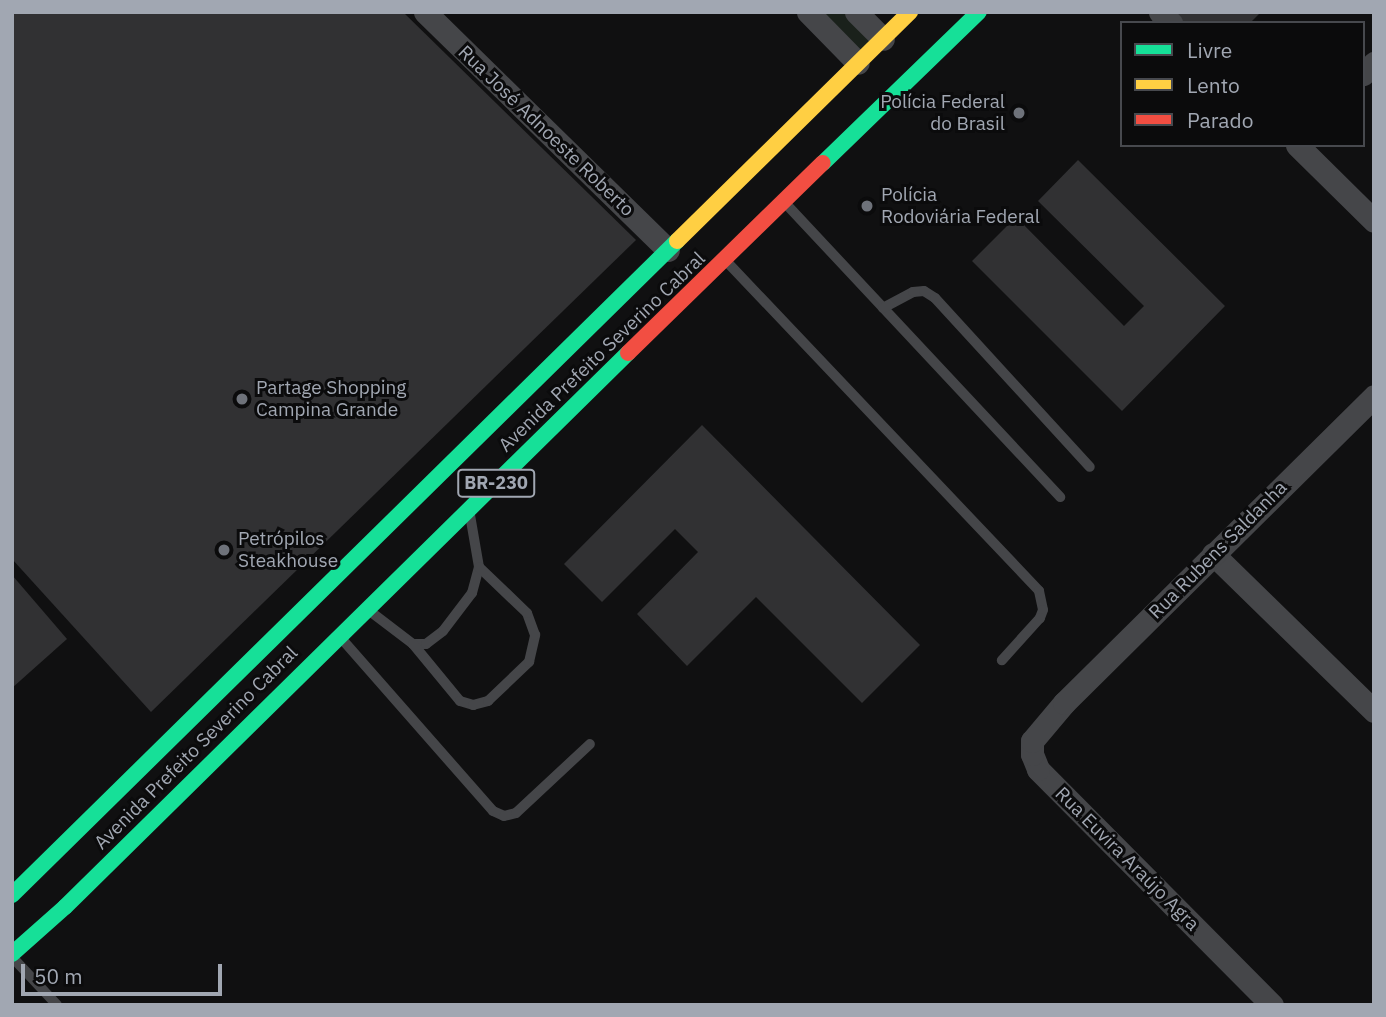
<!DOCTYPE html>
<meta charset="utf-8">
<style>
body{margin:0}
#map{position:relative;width:1386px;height:1017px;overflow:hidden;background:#101011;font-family:"IBM Plex Sans",sans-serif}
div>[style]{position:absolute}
.green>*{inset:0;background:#1a211b}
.building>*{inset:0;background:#313133}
.lane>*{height:10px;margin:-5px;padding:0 5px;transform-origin:5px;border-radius:5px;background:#454649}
.street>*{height:23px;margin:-11.5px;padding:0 11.5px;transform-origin:11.5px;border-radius:11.5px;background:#454649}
.fast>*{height:16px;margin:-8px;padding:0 8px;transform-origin:8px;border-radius:8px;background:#16e098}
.slow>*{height:16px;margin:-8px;padding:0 8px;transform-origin:8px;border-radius:8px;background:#ffcf43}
.jam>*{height:16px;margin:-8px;padding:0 8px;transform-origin:8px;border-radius:8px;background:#f24e42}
.dots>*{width:19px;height:19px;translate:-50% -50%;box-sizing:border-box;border:4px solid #0b0b0c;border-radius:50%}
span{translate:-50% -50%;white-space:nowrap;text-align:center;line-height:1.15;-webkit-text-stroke:6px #0b0b0c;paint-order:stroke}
.shield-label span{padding:2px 5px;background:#0b0b0c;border:2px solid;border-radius:5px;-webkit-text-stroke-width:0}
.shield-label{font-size:18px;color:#a1a7b2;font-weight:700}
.poi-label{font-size:19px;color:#a1a7b2}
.right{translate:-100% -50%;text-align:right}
.left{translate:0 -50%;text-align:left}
.street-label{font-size:19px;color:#a1a7b2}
.frame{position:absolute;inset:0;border:14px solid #a1a7b2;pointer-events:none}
.legend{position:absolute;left:1120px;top:21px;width:245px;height:126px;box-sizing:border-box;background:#0b0b0c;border:2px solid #47494e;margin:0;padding:9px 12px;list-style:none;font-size:21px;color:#a1a7b2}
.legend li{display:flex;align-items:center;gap:14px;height:35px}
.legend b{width:35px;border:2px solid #47494e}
.scale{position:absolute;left:21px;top:964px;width:201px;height:32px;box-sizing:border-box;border:4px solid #a1a7b2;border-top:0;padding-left:9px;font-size:21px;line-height:24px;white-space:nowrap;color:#a1a7b2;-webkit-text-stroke:5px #0b0b0c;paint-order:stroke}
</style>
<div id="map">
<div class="green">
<div style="clip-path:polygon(813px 12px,849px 12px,873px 38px,857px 57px)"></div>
</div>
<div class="building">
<div style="clip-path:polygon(12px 12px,403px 12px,636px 240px,151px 712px,12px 559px)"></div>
<div style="clip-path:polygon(1171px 12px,1261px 12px,1250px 23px,1181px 23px)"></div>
<div style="clip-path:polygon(1078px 160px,1225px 306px,1122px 411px,972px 261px,1016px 217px,1124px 326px,1144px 306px,1038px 201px)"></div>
<div style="clip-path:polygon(702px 425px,920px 645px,862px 703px,756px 597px,687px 666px,637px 614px,698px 552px,675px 529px,602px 602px,564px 564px)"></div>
<div style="clip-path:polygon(12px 575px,67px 639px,12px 688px)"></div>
</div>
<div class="lane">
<div style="left:787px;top:205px;width:400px;rotate:46.9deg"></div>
<div style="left:728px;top:263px;width:452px;rotate:46.5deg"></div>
<div style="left:1039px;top:591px;width:19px;rotate:78deg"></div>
<div style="left:1043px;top:610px;width:9px;rotate:111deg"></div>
<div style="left:1040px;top:618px;width:57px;rotate:132.1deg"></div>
<div style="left:883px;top:308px;width:34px;rotate:-28deg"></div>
<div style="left:913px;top:292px;width:11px;rotate:-5deg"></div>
<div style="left:924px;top:291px;width:13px;rotate:32deg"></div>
<div style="left:935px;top:298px;width:229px;rotate:47.5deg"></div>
<div style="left:371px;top:612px;width:53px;rotate:37.3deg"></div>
<div style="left:413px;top:644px;width:13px"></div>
<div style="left:426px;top:644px;width:21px;rotate:-37deg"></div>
<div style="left:443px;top:631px;width:48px;rotate:-52.7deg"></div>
<div style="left:472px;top:593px;width:27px;rotate:-75deg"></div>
<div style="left:479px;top:567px;width:53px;rotate:-99.8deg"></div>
<div style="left:341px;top:638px;width:230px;rotate:48.7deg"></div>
<div style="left:493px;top:811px;width:12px;rotate:24deg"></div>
<div style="left:504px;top:816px;width:12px;rotate:-14deg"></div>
<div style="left:516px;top:813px;width:101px;rotate:-43deg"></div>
<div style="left:413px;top:644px;width:74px;rotate:50.5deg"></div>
<div style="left:460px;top:701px;width:14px;rotate:17deg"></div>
<div style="left:473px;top:705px;width:16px;rotate:-15deg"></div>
<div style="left:488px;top:701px;width:57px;rotate:-43.6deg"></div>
<div style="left:529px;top:662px;width:28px;rotate:-77deg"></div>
<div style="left:535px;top:635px;width:23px;rotate:-110deg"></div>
<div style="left:527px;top:613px;width:66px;rotate:-136.2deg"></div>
<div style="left:14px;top:959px;width:63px;rotate:46.9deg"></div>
</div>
<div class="street">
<div style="left:425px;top:12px;width:340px;rotate:44.4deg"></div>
<div style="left:808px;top:12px;width:71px;rotate:45.6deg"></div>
<div style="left:856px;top:12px;width:38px;rotate:45deg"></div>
<div style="left:1160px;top:12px;width:16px;rotate:45deg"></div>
<div style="left:1363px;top:74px;width:16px;rotate:-45deg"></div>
<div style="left:1297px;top:145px;width:108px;rotate:44.6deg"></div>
<div style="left:1213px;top:554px;width:225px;rotate:44.3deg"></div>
<div style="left:1272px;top:1005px;width:332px;rotate:-134.8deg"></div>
<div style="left:1038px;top:769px;width:16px;rotate:-112deg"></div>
<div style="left:1032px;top:754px;width:13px;rotate:-90deg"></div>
<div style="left:1032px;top:741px;width:50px;rotate:-49.9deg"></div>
<div style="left:1064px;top:703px;width:436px;rotate:-44.7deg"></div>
</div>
<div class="fast">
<div style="left:823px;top:163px;width:217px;rotate:-44.1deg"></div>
<div style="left:12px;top:895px;width:933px;rotate:-44.52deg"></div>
<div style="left:12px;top:954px;width:71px;rotate:-41.6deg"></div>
<div style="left:65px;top:907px;width:790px;rotate:-44.54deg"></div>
</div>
<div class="slow">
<div style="left:677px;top:241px;width:327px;rotate:-44.5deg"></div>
</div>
<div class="jam">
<div style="left:628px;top:353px;width:272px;rotate:-44.3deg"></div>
</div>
<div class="dots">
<div style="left:1019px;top:113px;background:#6e727a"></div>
<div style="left:867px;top:206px;background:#6e727a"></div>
<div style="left:242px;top:399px;background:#6e727a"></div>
<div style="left:224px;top:550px;background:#6e727a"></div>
</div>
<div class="shield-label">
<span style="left:496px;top:483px">BR-230</span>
</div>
<div class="poi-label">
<span class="right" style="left:1005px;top:113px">Polícia Federal<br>do Brasil</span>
<span class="left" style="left:881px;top:206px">Polícia<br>Rodoviária Federal</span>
<span class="left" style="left:256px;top:399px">Partage Shopping<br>Campina Grande</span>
<span class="left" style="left:238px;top:550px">Petrópilos<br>Steakhouse</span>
</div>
<div class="street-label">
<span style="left:546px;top:131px;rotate:44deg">Rua José Adnoeste Roberto</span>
<span style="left:602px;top:352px;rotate:-44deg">Avenida Prefeito Severino Cabral</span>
<span style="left:1218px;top:550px;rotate:-45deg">Rua Rubens Saldanha</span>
<span style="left:196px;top:748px;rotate:-45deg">Avenida Prefeito Severino Cabral</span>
<span style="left:1127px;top:859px;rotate:45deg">Rua Euvira Araújo Agra</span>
</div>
<div class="frame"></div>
<ul class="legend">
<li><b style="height:9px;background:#16e098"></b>Livre</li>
<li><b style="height:9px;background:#ffcf43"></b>Lento</li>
<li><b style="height:9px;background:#f24e42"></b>Parado</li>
</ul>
<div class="scale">50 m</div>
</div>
